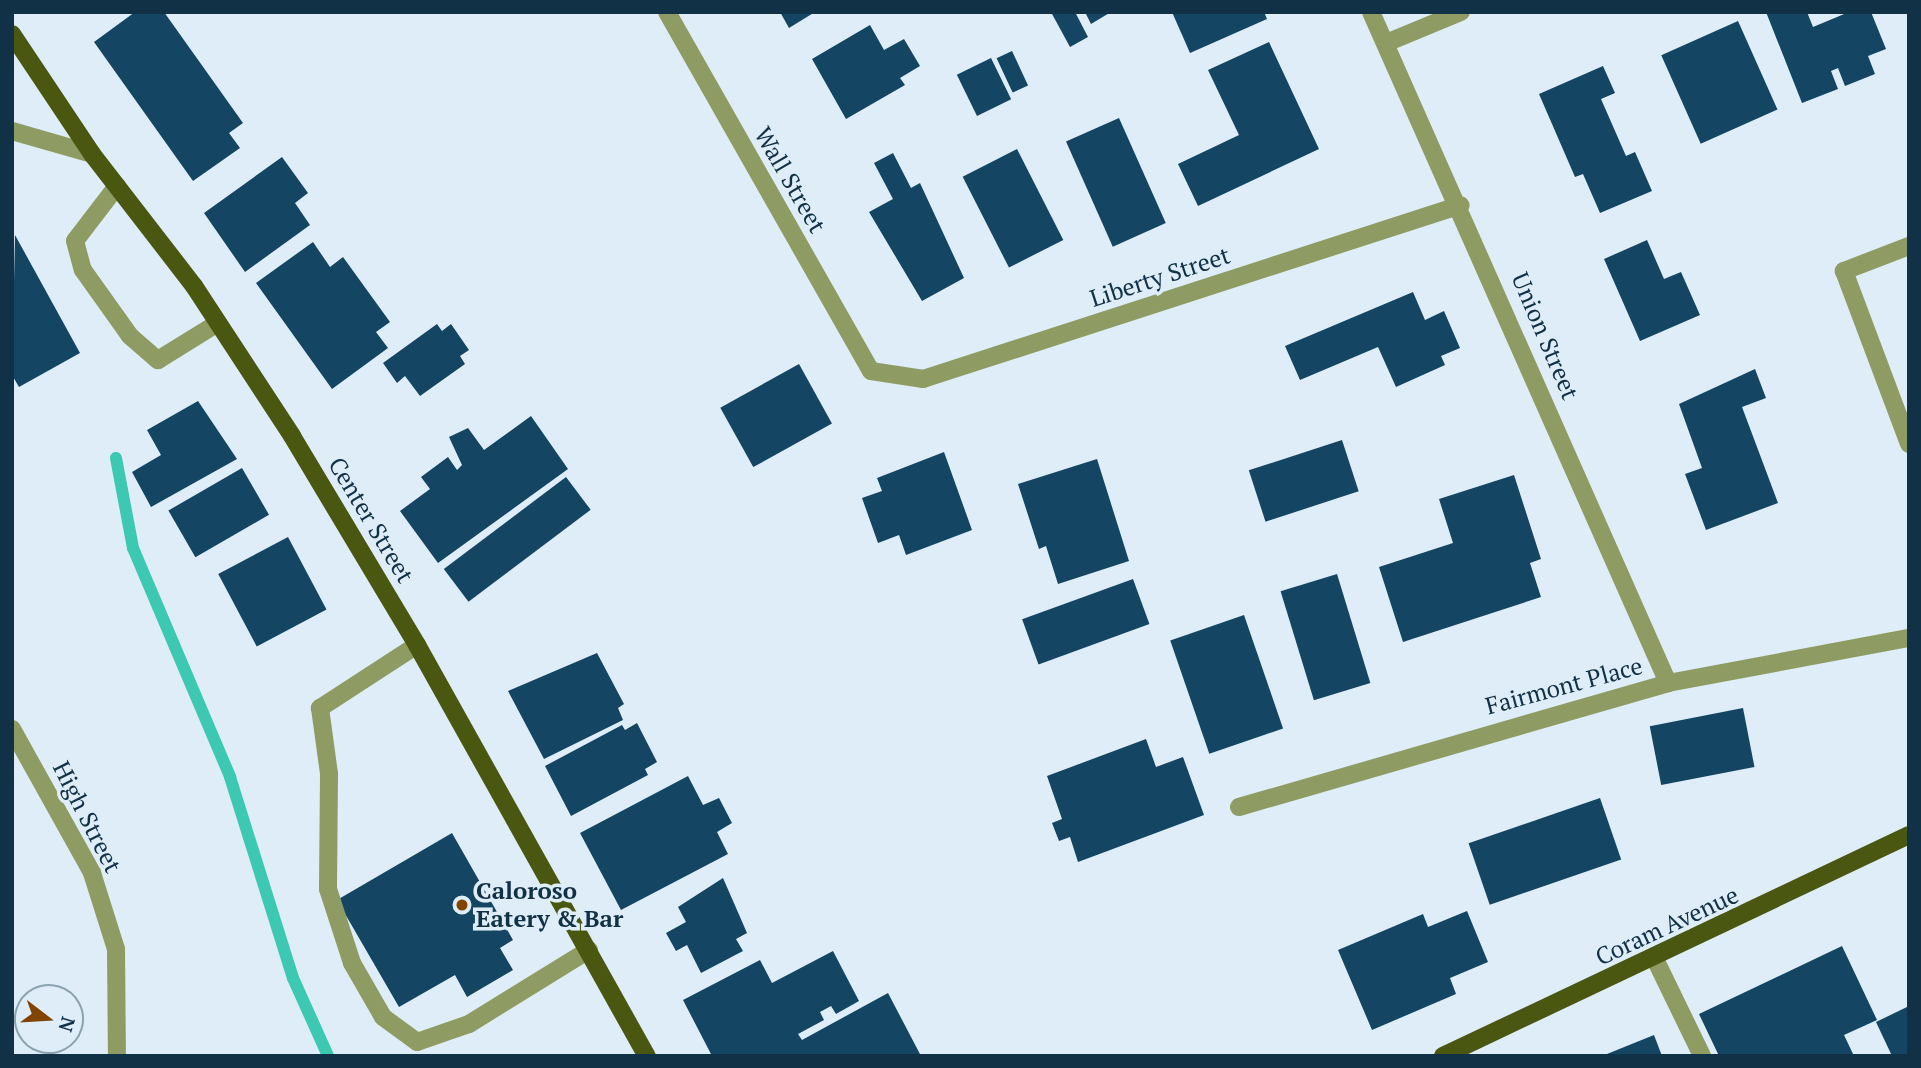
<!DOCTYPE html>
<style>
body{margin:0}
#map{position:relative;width:1921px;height:1068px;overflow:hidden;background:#deedf7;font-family:"PT Serif",serif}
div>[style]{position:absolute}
.stream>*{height:12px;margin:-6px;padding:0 6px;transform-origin:6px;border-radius:6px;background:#3cc8b1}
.building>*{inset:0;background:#144563;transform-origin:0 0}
.minor>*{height:18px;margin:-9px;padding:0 9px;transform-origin:9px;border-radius:9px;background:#8e9c63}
.major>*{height:18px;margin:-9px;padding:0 9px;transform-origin:9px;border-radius:9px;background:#495711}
.dots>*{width:19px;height:19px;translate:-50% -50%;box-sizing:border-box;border:4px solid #deedf7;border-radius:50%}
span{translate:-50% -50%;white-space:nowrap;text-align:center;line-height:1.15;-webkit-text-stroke:7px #deedf7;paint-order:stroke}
.street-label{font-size:24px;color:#113146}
.poi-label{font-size:24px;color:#113146;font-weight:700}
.left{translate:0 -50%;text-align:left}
.frame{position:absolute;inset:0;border:14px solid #113146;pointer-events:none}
.north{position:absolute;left:14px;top:984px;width:70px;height:70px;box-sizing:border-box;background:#deedf7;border:2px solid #8ca2b0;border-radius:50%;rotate:107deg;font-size:19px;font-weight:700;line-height:28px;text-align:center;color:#113146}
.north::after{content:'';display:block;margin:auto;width:24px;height:32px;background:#814500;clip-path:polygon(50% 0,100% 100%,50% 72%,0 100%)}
</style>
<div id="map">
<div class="stream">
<div style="left:116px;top:458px;width:92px;rotate:79.3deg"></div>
<div style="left:133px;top:548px;width:249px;rotate:67deg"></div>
<div style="left:230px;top:777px;width:211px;rotate:72.6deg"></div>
<div style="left:293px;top:978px;width:85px;rotate:65.8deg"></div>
</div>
<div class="building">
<div style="clip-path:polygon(135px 12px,164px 12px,243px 123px,229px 133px,240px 148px,193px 181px,94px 42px)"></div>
<div style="clip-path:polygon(780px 12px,815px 12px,789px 28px)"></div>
<div style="clip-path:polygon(1051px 12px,1075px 12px,1088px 37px,1070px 47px)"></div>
<div style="clip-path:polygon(1085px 12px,1111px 12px,1091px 24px)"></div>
<div style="clip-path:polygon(1172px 12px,1264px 12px,1267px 19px,1190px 53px)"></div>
<div style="clip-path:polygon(1766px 12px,1807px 12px,1813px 27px,1849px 12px,1871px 12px,1886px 49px,1868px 56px,1875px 74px,1845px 86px,1838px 68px,1831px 71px,1838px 89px,1802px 103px)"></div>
<div style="left:1738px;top:21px;width:97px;height:84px;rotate:66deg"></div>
<div style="clip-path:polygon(870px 25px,884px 50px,904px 39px,920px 66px,900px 78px,905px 85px,846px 119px,812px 59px)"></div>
<div style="clip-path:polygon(1269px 42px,1319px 149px,1198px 206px,1178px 164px,1239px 135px,1208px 70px)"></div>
<div style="left:1012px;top:51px;width:38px;height:17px;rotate:65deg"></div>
<div style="left:991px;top:58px;width:46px;height:38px;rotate:64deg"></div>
<div style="clip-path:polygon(1603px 66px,1615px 93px,1601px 99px,1626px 156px,1635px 152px,1652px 191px,1600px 213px,1583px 174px,1575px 177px,1539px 94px)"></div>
<div style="left:1119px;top:118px;width:115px;height:58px;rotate:66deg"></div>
<div style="left:1017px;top:149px;width:102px;height:61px;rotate:63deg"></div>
<div style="clip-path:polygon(893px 153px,911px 188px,920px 183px,964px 278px,922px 301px,869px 212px,893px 199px,874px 163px)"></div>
<div style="clip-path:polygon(282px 157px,308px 193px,295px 203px,310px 225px,245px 272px,204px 213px)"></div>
<div style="clip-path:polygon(15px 235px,80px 353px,19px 387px,12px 375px)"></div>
<div style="clip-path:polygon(1647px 240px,1664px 279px,1681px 272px,1700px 315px,1640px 341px,1604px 259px)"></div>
<div style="clip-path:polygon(313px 242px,330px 267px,343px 257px,390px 322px,376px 332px,388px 348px,332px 389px,256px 283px)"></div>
<div style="clip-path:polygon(1413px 292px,1425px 320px,1444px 311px,1460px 348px,1441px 356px,1445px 365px,1396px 387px,1378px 347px,1300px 380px,1285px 346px)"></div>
<div style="clip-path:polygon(437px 324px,442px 331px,451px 324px,469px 350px,460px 356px,465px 364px,420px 396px,405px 376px,397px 383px,383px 363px)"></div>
<div style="left:799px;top:364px;width:68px;height:90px;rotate:61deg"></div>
<div style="clip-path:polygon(1755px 369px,1766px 398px,1742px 407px,1778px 503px,1706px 530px,1685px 474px,1702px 468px,1679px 404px)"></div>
<div style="clip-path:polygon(198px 401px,237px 459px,151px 507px,132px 472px,161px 455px,147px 430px)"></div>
<div style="clip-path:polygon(531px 416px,568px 469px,438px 563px,400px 511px,430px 489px,421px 477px,448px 457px,457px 470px,462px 465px,449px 437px,468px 428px,484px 450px)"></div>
<div style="left:1342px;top:440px;width:54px;height:98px;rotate:72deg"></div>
<div style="clip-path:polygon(944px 452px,972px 530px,906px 555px,899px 535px,878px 543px,862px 498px,882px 491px,877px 478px)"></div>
<div style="clip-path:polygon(1097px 459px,1129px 561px,1058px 584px,1046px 546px,1039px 549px,1018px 484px)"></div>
<div style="left:242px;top:468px;width:54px;height:85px;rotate:60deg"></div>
<div style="clip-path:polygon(1514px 475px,1541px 559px,1530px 563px,1541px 597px,1403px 642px,1379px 567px,1453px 543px,1439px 499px)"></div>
<div style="left:566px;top:477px;width:41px;height:153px;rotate:53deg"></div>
<div style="left:288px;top:537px;width:82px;height:79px;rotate:62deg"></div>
<div style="left:1337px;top:574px;width:114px;height:59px;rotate:73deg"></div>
<div style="left:1133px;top:579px;width:48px;height:118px;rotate:70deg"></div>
<div style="left:1244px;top:615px;width:120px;height:78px;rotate:71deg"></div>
<div style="clip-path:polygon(597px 653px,624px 704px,618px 708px,623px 720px,544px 759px,508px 691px)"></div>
<div style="left:1743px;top:708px;width:60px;height:95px;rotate:79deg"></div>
<div style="clip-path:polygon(637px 723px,657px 762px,645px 769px,648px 775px,571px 816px,545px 766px,622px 725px,625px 730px)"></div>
<div style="clip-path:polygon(1146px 739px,1156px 767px,1183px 757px,1204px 815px,1078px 862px,1070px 837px,1059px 841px,1052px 823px,1062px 819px,1047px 776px)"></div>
<div style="clip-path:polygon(688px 776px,703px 805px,719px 798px,732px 823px,717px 832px,728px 854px,621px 910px,580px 833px)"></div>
<div style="left:1600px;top:798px;width:65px;height:139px;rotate:71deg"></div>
<div style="clip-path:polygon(452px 833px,513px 940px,500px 948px,513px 970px,467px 997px,455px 975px,399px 1007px,337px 900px)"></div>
<div style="clip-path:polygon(723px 878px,747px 933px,736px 939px,743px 951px,701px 973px,687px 945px,676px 951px,666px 933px,686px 922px,678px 907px)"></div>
<div style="clip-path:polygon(1467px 911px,1488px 962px,1450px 978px,1456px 994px,1372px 1030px,1338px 950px,1423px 914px,1428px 927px)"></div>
<div style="clip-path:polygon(1842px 946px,1877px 1020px,1844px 1035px,1854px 1056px,1719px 1056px,1699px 1014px)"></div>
<div style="clip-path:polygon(833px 951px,859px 1001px,836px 1014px,831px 1006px,820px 1012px,824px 1020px,798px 1034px,802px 1040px,888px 993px,921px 1056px,712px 1056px,683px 1000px,760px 960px,772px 983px)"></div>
<div style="clip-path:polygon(1909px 1006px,1909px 1056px,1892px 1056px,1876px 1022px)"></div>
<div style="clip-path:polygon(1654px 1035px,1662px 1056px,1602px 1056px)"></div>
</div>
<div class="minor">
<div style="left:667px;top:12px;width:413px;rotate:60.4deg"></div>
<div style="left:871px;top:371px;width:53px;rotate:8.7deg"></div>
<div style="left:923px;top:379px;width:565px;rotate:-17.92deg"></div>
<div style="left:1371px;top:12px;width:734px;rotate:66.12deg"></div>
<div style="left:1386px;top:43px;width:81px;rotate:-22.5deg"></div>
<div style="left:12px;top:131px;width:83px;rotate:16deg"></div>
<div style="left:117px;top:186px;width:69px;rotate:127.4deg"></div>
<div style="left:75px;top:241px;width:30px;rotate:75deg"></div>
<div style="left:83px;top:270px;width:81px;rotate:54.5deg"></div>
<div style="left:130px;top:336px;width:37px;rotate:41deg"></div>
<div style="left:158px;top:360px;width:70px;rotate:-31.7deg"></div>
<div style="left:1909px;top:246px;width:70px;rotate:159deg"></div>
<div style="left:1844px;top:271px;width:185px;rotate:69.4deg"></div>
<div style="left:417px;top:645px;width:116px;rotate:147deg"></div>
<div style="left:320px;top:708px;width:67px;rotate:82.2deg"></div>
<div style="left:329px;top:774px;width:115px;rotate:90.5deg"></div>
<div style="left:328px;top:889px;width:78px;rotate:72deg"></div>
<div style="left:352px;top:963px;width:62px;rotate:60.1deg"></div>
<div style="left:383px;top:1017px;width:42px;rotate:36.3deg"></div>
<div style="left:417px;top:1042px;width:55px;rotate:-19.1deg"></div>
<div style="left:469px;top:1024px;width:141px;rotate:-31.7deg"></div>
<div style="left:12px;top:729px;width:165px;rotate:60.9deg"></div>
<div style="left:92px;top:873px;width:80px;rotate:72.5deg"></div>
<div style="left:116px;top:949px;width:107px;rotate:89.5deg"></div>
<div style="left:1239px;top:807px;width:447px;rotate:-16.1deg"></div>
<div style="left:1668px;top:683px;width:245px;rotate:-10.6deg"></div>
<div style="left:1655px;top:959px;width:108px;rotate:64.1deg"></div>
</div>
<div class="major">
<div style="left:12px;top:34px;width:144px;rotate:56.3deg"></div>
<div style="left:92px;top:154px;width:167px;rotate:52.3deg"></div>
<div style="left:194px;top:286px;width:179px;rotate:56.8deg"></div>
<div style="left:292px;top:436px;width:244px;rotate:59.1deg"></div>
<div style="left:417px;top:645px;width:471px;rotate:60.8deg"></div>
<div style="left:1443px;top:1056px;width:516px;rotate:-25.37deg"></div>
</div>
<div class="dots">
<div style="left:462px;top:905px;background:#814500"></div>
</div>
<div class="street-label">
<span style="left:790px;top:180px;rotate:60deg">Wall Street</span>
<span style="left:1160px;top:277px;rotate:-18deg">Liberty Street</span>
<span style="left:1545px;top:336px;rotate:67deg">Union Street</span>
<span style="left:371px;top:520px;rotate:59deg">Center Street</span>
<span style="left:1564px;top:686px;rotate:-15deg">Fairmont Place</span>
<span style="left:87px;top:817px;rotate:63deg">High Street</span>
<span style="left:1667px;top:926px;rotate:-25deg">Coram Avenue</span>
</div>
<div class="poi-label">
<span class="left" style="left:476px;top:905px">Caloroso<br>Eatery &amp; Bar</span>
</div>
<div class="frame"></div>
<div class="north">N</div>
</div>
